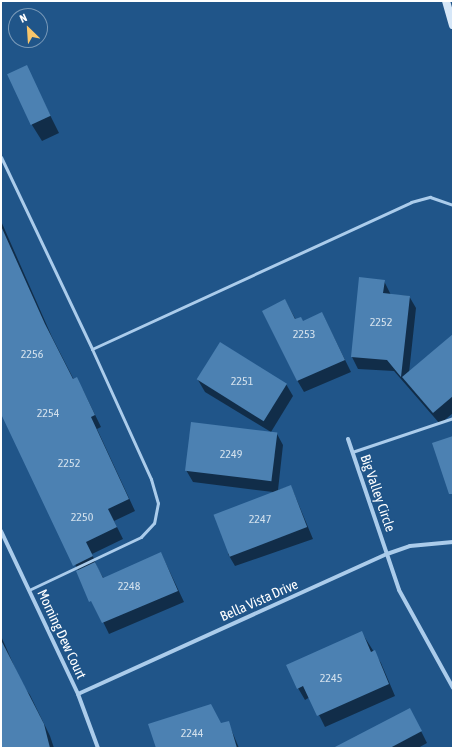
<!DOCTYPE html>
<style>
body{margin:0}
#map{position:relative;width:454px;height:749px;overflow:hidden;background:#205589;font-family:"Asap Condensed",sans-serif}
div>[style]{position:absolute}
.shadow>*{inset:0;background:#0007}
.building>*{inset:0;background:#4c81b2;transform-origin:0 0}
.service>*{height:3px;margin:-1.5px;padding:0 1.5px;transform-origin:1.5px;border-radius:1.5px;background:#abcceb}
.minor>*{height:4px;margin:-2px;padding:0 2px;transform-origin:2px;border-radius:2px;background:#abcceb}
.secondary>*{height:8px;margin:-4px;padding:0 4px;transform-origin:4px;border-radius:4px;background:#d6e7f8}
span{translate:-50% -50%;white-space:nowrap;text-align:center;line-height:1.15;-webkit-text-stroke:3px #205589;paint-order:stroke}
.number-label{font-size:12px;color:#d2e0ec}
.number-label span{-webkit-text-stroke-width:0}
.street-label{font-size:14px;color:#fff}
.frame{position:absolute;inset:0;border:2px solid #fff;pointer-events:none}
.north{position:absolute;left:8px;top:8px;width:40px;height:40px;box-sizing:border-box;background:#205589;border:1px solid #7999b8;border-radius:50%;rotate:335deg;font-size:11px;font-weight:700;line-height:16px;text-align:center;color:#fff}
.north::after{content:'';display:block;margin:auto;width:14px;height:18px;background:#f8c66b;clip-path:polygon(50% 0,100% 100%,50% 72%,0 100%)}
</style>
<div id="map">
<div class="shadow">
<div style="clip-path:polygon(26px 67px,59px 133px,42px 141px,32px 125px)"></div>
<div style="clip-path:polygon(1px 221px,52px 337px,74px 380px,83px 390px,101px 427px,97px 429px,135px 511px,114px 521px,123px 539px,92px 554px,98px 569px,104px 579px,161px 553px,184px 602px,109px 634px,1px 412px)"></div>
<div style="clip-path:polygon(384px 281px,391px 295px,409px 296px,416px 308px,409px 373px,453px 336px,453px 413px,440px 424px,394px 371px,358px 369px,352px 357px)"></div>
<div style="clip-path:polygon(285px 300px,296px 320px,303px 322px,322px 313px,351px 372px,304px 392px,297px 380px)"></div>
<div style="clip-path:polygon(198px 380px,286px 384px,293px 396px,271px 432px,205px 392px)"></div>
<div style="clip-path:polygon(277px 434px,283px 445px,278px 490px,291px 486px,313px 539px,235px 566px,228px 554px,273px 492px,193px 482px,186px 470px)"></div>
<div style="clip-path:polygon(362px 633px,381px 663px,395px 696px,325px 727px,310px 697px,305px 700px,298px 688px)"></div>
<div style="clip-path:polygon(1px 636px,22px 684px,30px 695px,50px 736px,54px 748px,1px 748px)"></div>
<div style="clip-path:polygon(416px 721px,427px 743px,418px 748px,335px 748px)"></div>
<div style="clip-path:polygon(228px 722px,239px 748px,157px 748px)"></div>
</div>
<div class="building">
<div style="left:27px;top:65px;width:56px;height:22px;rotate:65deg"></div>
<div style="clip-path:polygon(1px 226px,45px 324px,73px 379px,77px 377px,95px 415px,91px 417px,129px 499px,108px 509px,117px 527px,86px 542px,93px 556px,73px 566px,1px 414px)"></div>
<div style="clip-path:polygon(359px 277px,385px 280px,383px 293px,410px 296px,401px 377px,387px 360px,351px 357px)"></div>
<div style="clip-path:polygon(285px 299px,295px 319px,301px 317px,303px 321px,322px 312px,345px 360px,297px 381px,262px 311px)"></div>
<div style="clip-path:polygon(453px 334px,453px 396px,433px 413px,402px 377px)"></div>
<div style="left:220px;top:342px;width:79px;height:44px;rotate:32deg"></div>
<div style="left:191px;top:422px;width:87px;height:49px;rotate:7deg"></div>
<div style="clip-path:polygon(453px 436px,453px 494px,449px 494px,432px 443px)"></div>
<div style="left:291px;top:485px;width:45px;height:83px;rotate:69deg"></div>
<div style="clip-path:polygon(161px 552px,178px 591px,102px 623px,91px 601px,89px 602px,76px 571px,95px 562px,103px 578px)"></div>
<div style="clip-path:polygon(362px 631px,371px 652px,375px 650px,389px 684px,317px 716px,303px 686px,297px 689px,286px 665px)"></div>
<div style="clip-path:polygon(1px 640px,44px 724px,50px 748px,1px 748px)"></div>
<div style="clip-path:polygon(211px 704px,221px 723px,229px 721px,237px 748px,156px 748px,148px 724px)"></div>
<div style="clip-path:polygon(410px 708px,422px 731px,390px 748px,333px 748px)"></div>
</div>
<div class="service">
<div style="left:1px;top:157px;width:212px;rotate:64.6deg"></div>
<div style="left:92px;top:349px;width:143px;rotate:65.6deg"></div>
<div style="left:151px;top:479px;width:25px;rotate:74deg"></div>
<div style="left:158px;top:503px;width:20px;rotate:101deg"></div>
<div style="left:154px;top:523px;width:19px;rotate:133deg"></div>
<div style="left:141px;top:537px;width:124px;rotate:154.7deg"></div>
<div style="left:92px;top:349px;width:351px;rotate:-24.7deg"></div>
<div style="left:411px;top:202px;width:20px;rotate:-15deg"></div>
<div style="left:430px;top:197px;width:24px;rotate:19deg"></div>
<div style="left:352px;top:452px;width:107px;rotate:-18.6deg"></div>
</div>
<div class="minor">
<div style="left:348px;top:439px;width:159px;rotate:71.3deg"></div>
<div style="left:399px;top:590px;width:112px;rotate:61.1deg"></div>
<div style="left:1px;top:531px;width:180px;rotate:64.7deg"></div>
<div style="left:78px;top:694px;width:58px;rotate:69.7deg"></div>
<div style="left:78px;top:694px;width:339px;rotate:-24.4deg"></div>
<div style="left:387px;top:554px;width:24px;rotate:-19deg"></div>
<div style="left:410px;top:546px;width:43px;rotate:-5.3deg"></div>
</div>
<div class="secondary">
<div style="left:446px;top:1px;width:25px;rotate:74deg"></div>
</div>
<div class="number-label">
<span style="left:381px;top:323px">2252</span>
<span style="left:304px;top:335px">2253</span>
<span style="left:32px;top:355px">2256</span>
<span style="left:242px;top:382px">2251</span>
<span style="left:48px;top:414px">2254</span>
<span style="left:231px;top:455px">2249</span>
<span style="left:69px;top:464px">2252</span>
<span style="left:82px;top:518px">2250</span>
<span style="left:260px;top:520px">2247</span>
<span style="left:129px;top:587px">2248</span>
<span style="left:331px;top:679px">2245</span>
<span style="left:192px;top:734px">2244</span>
</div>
<div class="street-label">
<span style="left:378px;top:493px;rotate:71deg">Big Valley Circle</span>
<span style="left:259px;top:600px;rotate:-24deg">Bella Vista Drive</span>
<span style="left:62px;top:634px;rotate:65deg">Morning Dew Court</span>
</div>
<div class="frame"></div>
<div class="north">N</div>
</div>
